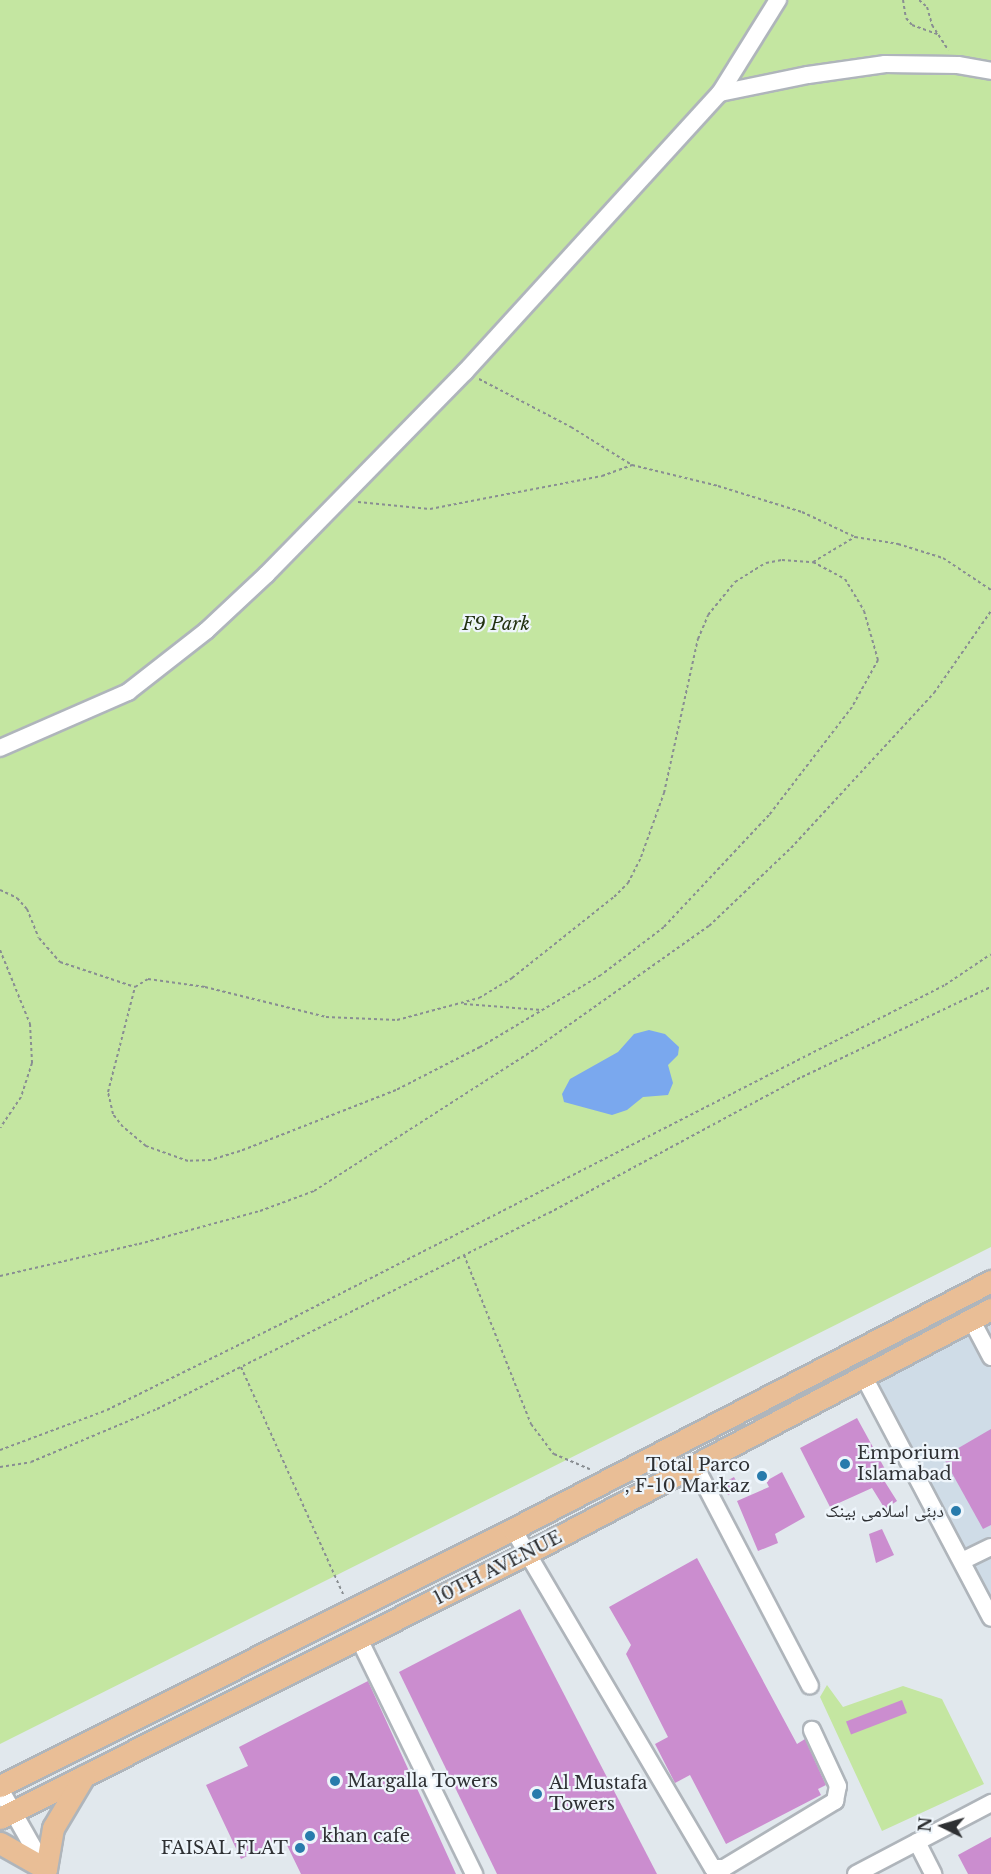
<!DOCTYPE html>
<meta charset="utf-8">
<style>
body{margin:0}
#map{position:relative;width:991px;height:1874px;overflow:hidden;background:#e1e8ed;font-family:"Libre Baskerville","Noto Naskh Arabic",serif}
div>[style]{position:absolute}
.built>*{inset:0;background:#cfdce7}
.green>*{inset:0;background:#c4e6a1}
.water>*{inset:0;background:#7aa8ee}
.building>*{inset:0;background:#cb8dcf;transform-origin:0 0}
.path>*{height:2px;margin-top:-1px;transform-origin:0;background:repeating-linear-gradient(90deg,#898e92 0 3px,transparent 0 6px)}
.roads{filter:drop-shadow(2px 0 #afb5bb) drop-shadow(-2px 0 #afb5bb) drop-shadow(0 2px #afb5bb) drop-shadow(0 -2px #afb5bb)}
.minor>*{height:16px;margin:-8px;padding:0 8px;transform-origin:8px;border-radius:8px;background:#fff}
.major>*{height:21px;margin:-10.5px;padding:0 10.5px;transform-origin:10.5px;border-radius:10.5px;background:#e9be96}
.dots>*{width:16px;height:16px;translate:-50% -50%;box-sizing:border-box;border:3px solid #eef5fb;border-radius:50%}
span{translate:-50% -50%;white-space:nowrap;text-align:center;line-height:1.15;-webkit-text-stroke:4.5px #eef5fb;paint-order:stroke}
.park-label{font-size:18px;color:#233211;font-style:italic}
.poi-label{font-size:18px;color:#2e3033}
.left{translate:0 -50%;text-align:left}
.right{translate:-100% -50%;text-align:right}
.street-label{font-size:18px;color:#2e3033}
.north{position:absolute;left:913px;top:1796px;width:60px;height:60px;-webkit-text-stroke:4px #eef5fb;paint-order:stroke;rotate:275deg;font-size:16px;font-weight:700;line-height:24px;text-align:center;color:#2e3033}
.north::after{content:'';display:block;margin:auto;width:21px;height:27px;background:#2e3033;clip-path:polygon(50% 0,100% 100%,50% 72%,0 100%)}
</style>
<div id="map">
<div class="built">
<div style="clip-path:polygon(991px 1319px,991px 1599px,874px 1379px)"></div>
</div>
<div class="green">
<div style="clip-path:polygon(0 0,991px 0,991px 1247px,0 1744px)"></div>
<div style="clip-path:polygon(827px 1685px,843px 1707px,903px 1686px,942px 1699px,984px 1784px,882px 1831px,820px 1697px)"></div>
</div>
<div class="water">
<div style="clip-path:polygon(649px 1030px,665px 1034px,679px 1047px,678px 1055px,668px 1065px,673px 1083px,668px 1095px,643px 1097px,627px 1110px,612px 1115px,564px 1102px,562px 1094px,570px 1079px,618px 1052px,634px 1034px)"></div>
</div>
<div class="building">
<div style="clip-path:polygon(857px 1418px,891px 1480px,885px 1482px,897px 1501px,885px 1509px,872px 1488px,830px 1507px,800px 1448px)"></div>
<div style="clip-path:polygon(991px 1429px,991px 1525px,983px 1529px,943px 1457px)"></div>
<div style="clip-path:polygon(782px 1472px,805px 1517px,775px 1534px,778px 1543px,758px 1551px,737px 1501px,769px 1487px,766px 1481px)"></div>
<div style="left:734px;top:1477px;width:13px;height:14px;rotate:61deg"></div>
<div style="clip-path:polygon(882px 1529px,894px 1555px,876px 1563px,869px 1534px)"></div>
<div style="clip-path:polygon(697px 1558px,797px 1744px,805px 1739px,826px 1785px,818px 1789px,821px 1795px,726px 1844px,690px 1775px,675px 1783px,655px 1744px,668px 1737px,626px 1654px,631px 1645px,609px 1607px)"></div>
<div style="clip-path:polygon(520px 1609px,657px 1874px,497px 1874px,399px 1672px)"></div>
<div style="clip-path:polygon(368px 1681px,456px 1874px,301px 1874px,284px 1839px,241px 1859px,206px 1785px,248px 1766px,239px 1747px)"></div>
<div style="left:902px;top:1700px;width:14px;height:60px;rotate:69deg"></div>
<div style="clip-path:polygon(991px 1837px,991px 1874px,968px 1874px,958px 1855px)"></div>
</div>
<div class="path">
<div style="left:903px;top:0;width:18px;rotate:81deg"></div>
<div style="left:906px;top:18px;width:9px;rotate:49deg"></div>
<div style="left:912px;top:25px;width:29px;rotate:20deg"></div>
<div style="left:919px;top:0;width:11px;rotate:41deg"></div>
<div style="left:927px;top:7px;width:19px;rotate:74deg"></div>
<div style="left:932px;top:25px;width:30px;rotate:57deg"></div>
<div style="left:479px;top:379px;width:104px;rotate:27.6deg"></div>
<div style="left:571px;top:427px;width:72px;rotate:31.9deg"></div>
<div style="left:632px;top:465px;width:89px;rotate:13.7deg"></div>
<div style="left:718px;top:486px;width:88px;rotate:17.2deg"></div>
<div style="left:802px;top:512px;width:59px;rotate:25.3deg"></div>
<div style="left:358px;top:502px;width:72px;rotate:5.6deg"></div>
<div style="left:430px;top:509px;width:175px;rotate:-10.9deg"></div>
<div style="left:602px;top:476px;width:32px;rotate:-20deg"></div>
<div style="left:782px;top:560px;width:31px;rotate:4deg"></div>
<div style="left:813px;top:562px;width:36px;rotate:28deg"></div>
<div style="left:845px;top:579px;width:37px;rotate:59deg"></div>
<div style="left:864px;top:611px;width:51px;rotate:74.1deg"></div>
<div style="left:878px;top:660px;width:54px;rotate:119deg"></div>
<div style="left:852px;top:707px;width:136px;rotate:127.5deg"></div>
<div style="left:769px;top:815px;width:154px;rotate:133.2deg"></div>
<div style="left:664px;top:927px;width:79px;rotate:142.7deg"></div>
<div style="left:601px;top:975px;width:141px;rotate:149.2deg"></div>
<div style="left:480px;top:1047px;width:94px;rotate:152.9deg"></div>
<div style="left:396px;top:1090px;width:168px;rotate:158.6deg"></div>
<div style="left:240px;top:1151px;width:30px;rotate:163deg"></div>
<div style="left:211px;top:1160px;width:23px;rotate:178deg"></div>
<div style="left:188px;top:1161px;width:45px;rotate:-160.3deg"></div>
<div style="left:146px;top:1146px;width:30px;rotate:-140deg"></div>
<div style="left:123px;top:1127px;width:16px;rotate:-128deg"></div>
<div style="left:113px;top:1114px;width:23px;rotate:-103deg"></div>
<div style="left:108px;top:1092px;width:108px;rotate:-75.6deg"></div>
<div style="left:135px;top:987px;width:15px;rotate:-32deg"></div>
<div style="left:148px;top:979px;width:58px;rotate:8deg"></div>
<div style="left:205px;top:987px;width:125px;rotate:13.9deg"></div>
<div style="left:326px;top:1017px;width:71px;rotate:2.4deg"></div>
<div style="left:397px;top:1020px;width:85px;rotate:-15deg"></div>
<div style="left:479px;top:998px;width:39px;rotate:-31deg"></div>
<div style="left:512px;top:978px;width:130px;rotate:-38.5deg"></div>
<div style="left:614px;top:897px;width:20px;rotate:-45deg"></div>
<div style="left:628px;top:883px;width:29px;rotate:-63deg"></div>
<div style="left:641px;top:857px;width:68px;rotate:-70.2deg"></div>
<div style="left:664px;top:793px;width:158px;rotate:-77.6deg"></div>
<div style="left:698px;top:639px;width:26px;rotate:-67deg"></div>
<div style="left:708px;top:615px;width:43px;rotate:-50.7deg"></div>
<div style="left:735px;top:582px;width:36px;rotate:-32deg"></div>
<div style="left:766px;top:563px;width:16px;rotate:-11deg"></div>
<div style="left:813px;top:562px;width:49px;rotate:-30.8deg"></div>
<div style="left:855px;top:537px;width:44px;rotate:9.2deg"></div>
<div style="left:898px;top:544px;width:47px;rotate:17.3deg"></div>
<div style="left:943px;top:558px;width:58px;rotate:33.7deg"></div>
<div style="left:0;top:890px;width:19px;rotate:25deg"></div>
<div style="left:17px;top:898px;width:15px;rotate:48deg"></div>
<div style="left:27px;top:909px;width:31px;rotate:68deg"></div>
<div style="left:39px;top:938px;width:32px;rotate:49deg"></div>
<div style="left:60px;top:962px;width:79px;rotate:18.4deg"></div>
<div style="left:0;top:950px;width:80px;rotate:67.9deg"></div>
<div style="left:30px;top:1024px;width:39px;rotate:87deg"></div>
<div style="left:32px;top:1063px;width:36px;rotate:108deg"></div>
<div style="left:21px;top:1097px;width:37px;rotate:124deg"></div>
<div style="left:464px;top:1004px;width:78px;rotate:4.4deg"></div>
<div style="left:464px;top:1255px;width:182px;rotate:68.4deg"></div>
<div style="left:531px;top:1424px;width:38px;rotate:53deg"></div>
<div style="left:554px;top:1454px;width:39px;rotate:23deg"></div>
<div style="left:0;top:1276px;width:143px;rotate:-13deg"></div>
<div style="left:139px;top:1244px;width:125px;rotate:-15.3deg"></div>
<div style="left:260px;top:1211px;width:58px;rotate:-20.3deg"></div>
<div style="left:314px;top:1191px;width:263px;rotate:-32.7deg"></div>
<div style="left:535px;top:1049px;width:213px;rotate:-35.3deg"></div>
<div style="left:709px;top:926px;width:113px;rotate:-43.6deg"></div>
<div style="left:791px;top:848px;width:211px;rotate:-47.3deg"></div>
<div style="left:934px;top:693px;width:100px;rotate:-55.2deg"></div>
<div style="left:241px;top:1367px;width:249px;rotate:65.8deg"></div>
<div style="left:0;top:1450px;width:114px;rotate:-20.5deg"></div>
<div style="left:107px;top:1410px;width:192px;rotate:-26.3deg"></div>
<div style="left:279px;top:1325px;width:748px;rotate:-27.04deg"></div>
<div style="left:945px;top:985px;width:55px;rotate:-34deg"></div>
<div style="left:0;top:1467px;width:31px;rotate:-9deg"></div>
<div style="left:31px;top:1462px;width:137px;rotate:-22.8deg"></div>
<div style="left:157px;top:1409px;width:438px;rotate:-26.6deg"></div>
<div style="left:549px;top:1213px;width:287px;rotate:-28.3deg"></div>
<div style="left:802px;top:1077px;width:209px;rotate:-25.5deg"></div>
</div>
<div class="roads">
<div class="minor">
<div style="left:720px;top:93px;width:90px;rotate:-11.6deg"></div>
<div style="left:808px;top:75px;width:78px;rotate:-8.1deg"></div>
<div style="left:885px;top:64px;width:73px;rotate:0.8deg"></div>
<div style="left:958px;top:65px;width:34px;rotate:10deg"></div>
<div style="left:0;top:748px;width:140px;rotate:-23.6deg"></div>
<div style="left:128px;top:692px;width:99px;rotate:-38deg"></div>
<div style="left:206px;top:631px;width:83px;rotate:-43.1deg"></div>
<div style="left:267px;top:574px;width:283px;rotate:-45.6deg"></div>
<div style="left:465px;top:372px;width:378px;rotate:-47.6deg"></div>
<div style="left:720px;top:93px;width:110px;rotate:-58.1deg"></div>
<div style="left:971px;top:1319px;width:43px;rotate:62.2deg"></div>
<div style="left:864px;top:1377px;width:272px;rotate:62.2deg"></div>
<div style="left:694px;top:1464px;width:250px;rotate:62.4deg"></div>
<div style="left:513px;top:1529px;width:394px;rotate:59.5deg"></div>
<div style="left:713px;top:1868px;width:11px"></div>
<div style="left:724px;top:1868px;width:130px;rotate:-31.1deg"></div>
<div style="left:835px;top:1801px;width:15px;rotate:-79deg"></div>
<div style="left:838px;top:1786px;width:62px;rotate:-114.9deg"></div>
<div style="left:962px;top:1561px;width:32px;rotate:-26deg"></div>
<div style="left:359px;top:1639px;width:262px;rotate:63.9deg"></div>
<div style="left:0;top:1789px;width:93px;rotate:60.4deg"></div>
<div style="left:917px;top:1842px;width:36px;rotate:63deg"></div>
<div style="left:856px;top:1874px;width:153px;rotate:-27.7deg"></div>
</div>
<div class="major">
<div style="left:0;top:1786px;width:574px;rotate:-26.61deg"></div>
<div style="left:513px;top:1529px;width:539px;rotate:-27.42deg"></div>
<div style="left:0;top:1818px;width:589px;rotate:-26.65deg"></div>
<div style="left:526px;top:1554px;width:526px;rotate:-27.78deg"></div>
<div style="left:0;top:1843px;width:53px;rotate:29.5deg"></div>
<div style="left:46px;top:1869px;width:42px;rotate:-80.3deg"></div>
<div style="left:53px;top:1828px;width:61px;rotate:-59.2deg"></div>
</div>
</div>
<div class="dots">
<div style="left:845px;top:1464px;background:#287bac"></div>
<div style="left:762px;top:1476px;background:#287bac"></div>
<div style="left:956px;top:1511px;background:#287bac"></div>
<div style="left:335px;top:1781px;background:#287bac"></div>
<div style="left:537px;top:1794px;background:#287bac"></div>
<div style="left:310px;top:1836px;background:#287bac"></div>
<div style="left:300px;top:1848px;background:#287bac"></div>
</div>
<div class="park-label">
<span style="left:496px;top:624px">F9 Park</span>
</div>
<div class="poi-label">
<span class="left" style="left:857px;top:1464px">Emporium<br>Islamabad</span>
<span class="right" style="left:750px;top:1476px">Total Parco<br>, F-10 Markaz</span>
<span class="right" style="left:944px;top:1511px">دبئی اسلامی بینک</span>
<span class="left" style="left:347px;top:1781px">Margalla Towers</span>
<span class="left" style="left:549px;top:1794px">Al Mustafa<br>Towers</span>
<span class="left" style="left:322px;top:1836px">khan cafe</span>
<span class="right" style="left:288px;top:1848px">FAISAL FLAT</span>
</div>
<div class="street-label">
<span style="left:498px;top:1568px;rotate:-27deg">10TH AVENUE</span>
</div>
<div class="north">N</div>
</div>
